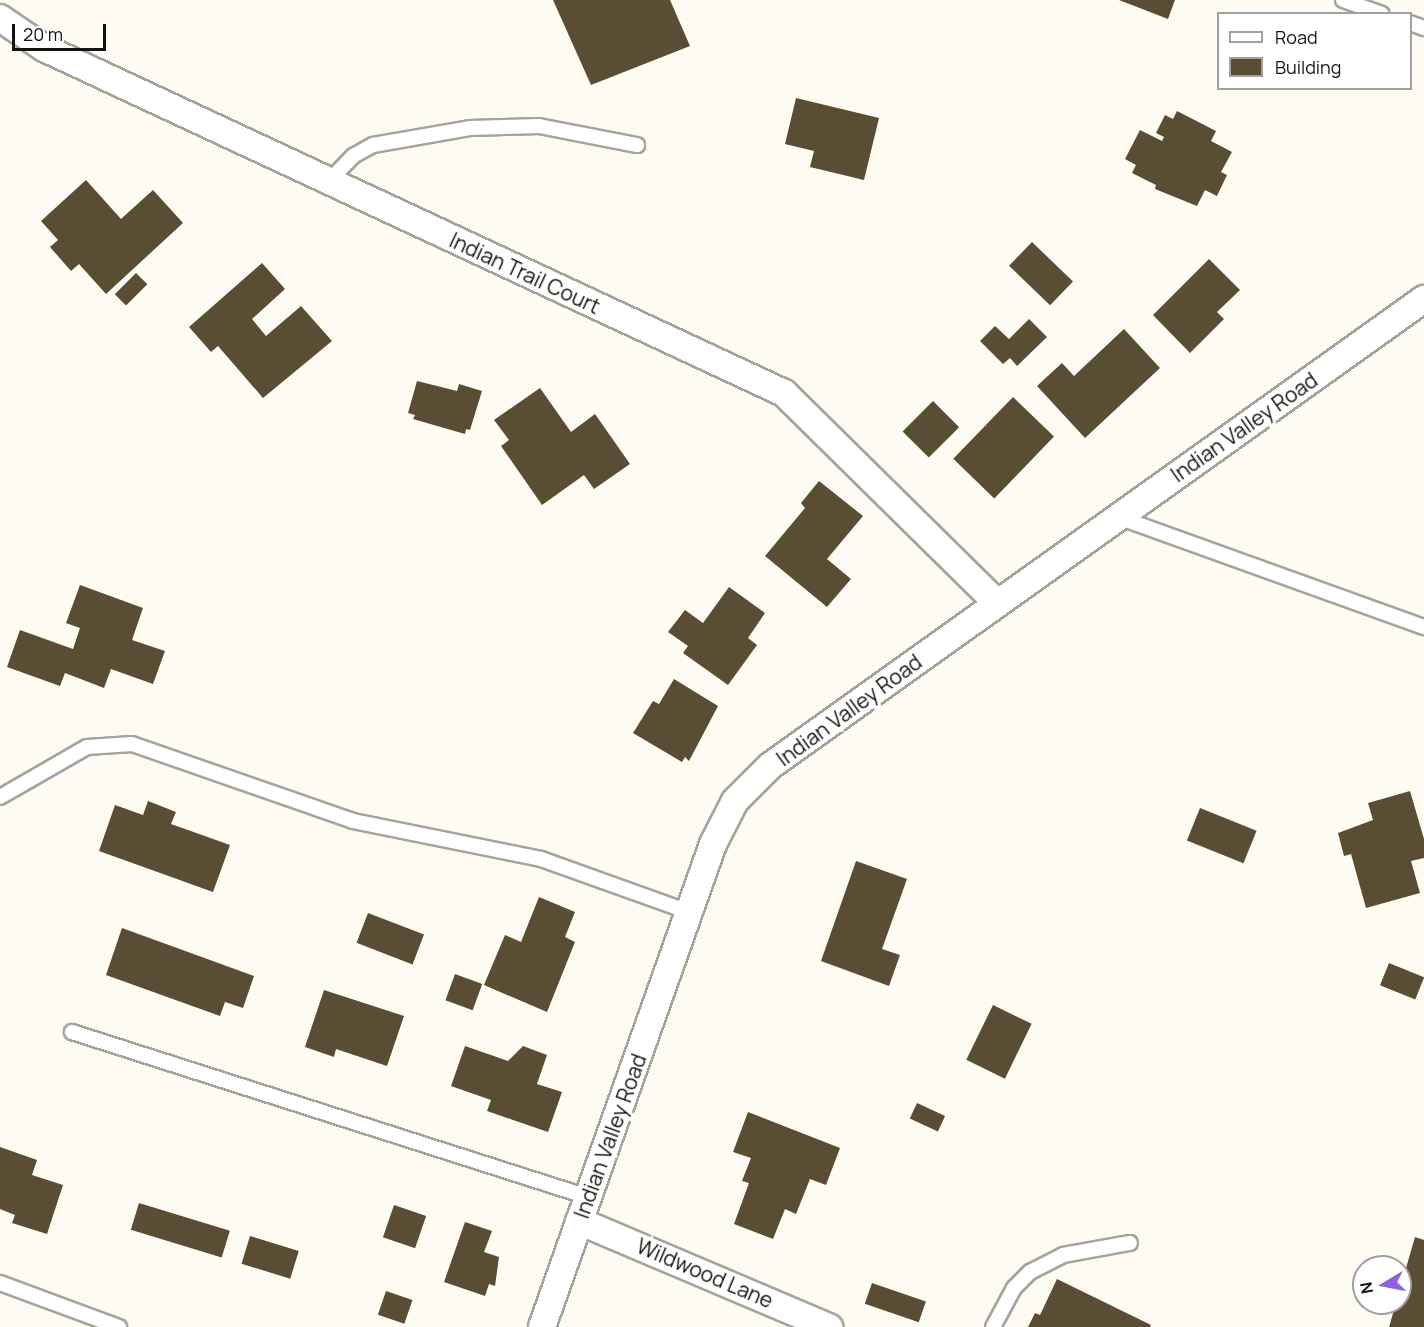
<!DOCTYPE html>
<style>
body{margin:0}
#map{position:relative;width:1424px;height:1327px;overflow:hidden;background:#fefbf3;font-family:Manrope,sans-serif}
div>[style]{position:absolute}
.building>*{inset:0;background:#594d33;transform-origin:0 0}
.roads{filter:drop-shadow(2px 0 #a7a39c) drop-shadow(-2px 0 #a7a39c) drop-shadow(0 2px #a7a39c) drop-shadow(0 -2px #a7a39c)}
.service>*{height:14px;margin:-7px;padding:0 7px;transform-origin:7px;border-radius:7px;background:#fff}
.minor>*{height:26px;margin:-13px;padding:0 13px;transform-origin:13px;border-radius:13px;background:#fff}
span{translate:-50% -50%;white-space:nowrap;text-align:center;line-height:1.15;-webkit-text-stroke:6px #fff;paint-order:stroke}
.street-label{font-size:21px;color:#141310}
.legend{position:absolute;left:1217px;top:12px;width:195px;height:78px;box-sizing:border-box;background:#fff;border:2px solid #a1a19f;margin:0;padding:8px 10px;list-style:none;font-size:18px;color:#141310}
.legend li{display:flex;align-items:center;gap:12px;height:30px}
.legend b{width:30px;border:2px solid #a1a19f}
.north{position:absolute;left:1352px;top:1255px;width:60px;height:60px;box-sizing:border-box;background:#fff;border:2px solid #a1a19f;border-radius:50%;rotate:260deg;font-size:16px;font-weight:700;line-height:24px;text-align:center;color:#141310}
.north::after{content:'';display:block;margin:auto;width:21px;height:27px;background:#8962dd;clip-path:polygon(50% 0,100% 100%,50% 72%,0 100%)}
.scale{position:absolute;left:12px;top:24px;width:94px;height:27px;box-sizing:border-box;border:3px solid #141310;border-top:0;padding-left:8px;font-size:18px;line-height:21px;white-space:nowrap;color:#141310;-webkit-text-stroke:4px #fff;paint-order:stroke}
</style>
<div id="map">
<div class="building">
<div style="clip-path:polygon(553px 0,670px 0,690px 46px,591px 85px)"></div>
<div style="clip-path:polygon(1119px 0,1175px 0,1168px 19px)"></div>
<div style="clip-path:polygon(796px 98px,879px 118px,864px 180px,810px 167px,814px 151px,785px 144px)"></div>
<div style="clip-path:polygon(1177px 111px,1216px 131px,1211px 141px,1232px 152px,1221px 172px,1227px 175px,1217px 196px,1205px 190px,1197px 206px,1155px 189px,1156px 185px,1132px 173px,1136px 165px,1125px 159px,1140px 130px,1162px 141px,1164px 137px,1156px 133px,1165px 115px,1173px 119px)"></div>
<div style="clip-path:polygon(86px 180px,121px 219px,153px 190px,183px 223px,106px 294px,79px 264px,71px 271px,50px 247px,58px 240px,41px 221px)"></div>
<div style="left:1032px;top:242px;width:57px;height:33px;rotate:44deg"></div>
<div style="clip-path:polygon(1209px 259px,1240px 290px,1217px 312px,1224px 319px,1190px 353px,1153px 315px)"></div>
<div style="clip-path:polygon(262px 263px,285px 289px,252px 319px,266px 336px,301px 306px,332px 341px,263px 398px,218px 346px,211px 352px,189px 327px)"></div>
<div style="left:136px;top:273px;width:16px;height:30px;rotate:45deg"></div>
<div style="clip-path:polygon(1029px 319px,1047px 337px,1017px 366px,1010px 358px,1003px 364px,980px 341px,995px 326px,1009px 339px)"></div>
<div style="clip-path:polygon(1124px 329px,1160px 368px,1085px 438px,1037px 386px,1062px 363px,1074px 376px)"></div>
<div style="clip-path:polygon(417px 381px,457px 391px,459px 384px,482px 391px,470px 430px,466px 429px,465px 434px,413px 419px,415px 415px,408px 413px)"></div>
<div style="clip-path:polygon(540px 388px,571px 432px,595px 414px,630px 464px,594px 489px,584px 475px,542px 505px,501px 446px,509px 440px,494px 420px)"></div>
<div style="left:1013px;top:397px;width:57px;height:86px;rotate:44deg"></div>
<div style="left:933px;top:401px;width:37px;height:43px;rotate:45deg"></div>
<div style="clip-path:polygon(819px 481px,863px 516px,827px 559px,851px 579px,827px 607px,765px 556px,805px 508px,801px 503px)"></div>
<div style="clip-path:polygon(80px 585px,143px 608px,132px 640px,165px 651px,153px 684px,111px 669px,104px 688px,65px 673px,60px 686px,7px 667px,20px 630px,73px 649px,80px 628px,66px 623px)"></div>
<div style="clip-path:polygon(729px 587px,765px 613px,748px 638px,757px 645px,728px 685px,683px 653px,688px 646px,668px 632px,685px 610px,703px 623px)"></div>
<div style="clip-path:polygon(674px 679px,718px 706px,689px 761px,685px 757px,682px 762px,633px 733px,653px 701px,659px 704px)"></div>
<div style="clip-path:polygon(1410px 791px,1424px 839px,1424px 858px,1411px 861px,1420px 893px,1366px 908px,1351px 854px,1344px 856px,1338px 833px,1373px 820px,1368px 803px)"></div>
<div style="clip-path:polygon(148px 801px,176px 812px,171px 824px,230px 845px,213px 892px,99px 851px,115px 805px,143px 815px)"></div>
<div style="left:1200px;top:808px;width:61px;height:35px;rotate:22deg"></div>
<div style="clip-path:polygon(856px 861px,907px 879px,882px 949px,900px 955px,889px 986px,821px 961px)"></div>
<div style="clip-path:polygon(539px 897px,575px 912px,565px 937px,575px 942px,547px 1012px,484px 985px,505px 935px,521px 942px)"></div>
<div style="left:368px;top:913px;width:60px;height:32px;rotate:21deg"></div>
<div style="clip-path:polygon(122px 928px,254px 976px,243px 1008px,225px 1002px,220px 1016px,106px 975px)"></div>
<div style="left:1389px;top:963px;width:38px;height:24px;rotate:22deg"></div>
<div style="left:455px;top:974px;width:29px;height:28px;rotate:20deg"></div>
<div style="clip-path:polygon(324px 990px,404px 1016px,387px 1066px,336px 1049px,334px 1057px,305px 1047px)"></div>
<div style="left:993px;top:1005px;width:43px;height:61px;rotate:26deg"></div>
<div style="clip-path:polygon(465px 1046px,508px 1061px,523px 1046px,547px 1055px,537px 1084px,562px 1092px,548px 1132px,487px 1111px,491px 1100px,451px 1086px)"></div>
<div style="left:917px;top:1103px;width:31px;height:17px;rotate:25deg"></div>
<div style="clip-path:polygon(748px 1112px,840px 1148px,826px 1185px,810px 1179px,796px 1214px,785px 1209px,773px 1239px,734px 1224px,749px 1183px,742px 1181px,751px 1158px,733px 1152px)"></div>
<div style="clip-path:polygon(0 1147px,37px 1160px,32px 1175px,63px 1185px,47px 1234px,12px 1223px,15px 1215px,0 1209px)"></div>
<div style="left:139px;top:1203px;width:95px;height:28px;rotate:17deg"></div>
<div style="left:394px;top:1205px;width:34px;height:34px;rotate:19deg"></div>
<div style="clip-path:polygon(465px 1222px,492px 1231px,484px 1252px,499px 1257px,495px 1286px,489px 1284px,485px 1296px,444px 1282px)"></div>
<div style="left:250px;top:1236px;width:51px;height:29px;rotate:17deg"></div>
<div style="clip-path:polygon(1415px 1237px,1424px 1240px,1424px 1327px,1389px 1327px,1396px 1303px,1400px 1303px,1400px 1289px)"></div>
<div style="clip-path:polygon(1057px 1279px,1151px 1325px,1150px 1327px,1028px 1327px,1035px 1313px,1040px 1315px)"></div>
<div style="left:872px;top:1283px;width:57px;height:22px;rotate:19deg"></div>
<div style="left:386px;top:1291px;width:28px;height:25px;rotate:19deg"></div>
</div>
<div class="roads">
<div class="service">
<div style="left:1343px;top:0;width:41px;rotate:19.7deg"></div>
<div style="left:1410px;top:23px;width:15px;rotate:20deg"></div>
<div style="left:329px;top:181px;width:35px;rotate:-46deg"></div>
<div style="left:353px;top:156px;width:23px;rotate:-29deg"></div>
<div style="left:373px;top:145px;width:98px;rotate:-9.9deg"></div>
<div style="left:470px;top:128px;width:69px;rotate:-1.7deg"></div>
<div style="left:539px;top:126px;width:100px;rotate:11deg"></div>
<div style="left:1118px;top:517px;width:325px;rotate:19.8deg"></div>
<div style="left:0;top:797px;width:100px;rotate:-29.9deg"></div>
<div style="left:87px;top:747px;width:45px;rotate:-3.8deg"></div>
<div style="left:132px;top:744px;width:234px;rotate:19.2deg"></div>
<div style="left:353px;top:821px;width:192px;rotate:11.4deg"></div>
<div style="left:541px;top:859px;width:157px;rotate:19.7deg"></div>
<div style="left:72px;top:1032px;width:542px;rotate:17.73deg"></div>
<div style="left:0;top:1283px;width:127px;rotate:20.3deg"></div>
<div style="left:993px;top:1327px;width:44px;rotate:-61.7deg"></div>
<div style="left:1014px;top:1288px;width:23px;rotate:-45deg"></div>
<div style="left:1030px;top:1272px;width:37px;rotate:-27deg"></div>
<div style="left:1063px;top:1255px;width:68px;rotate:-10.2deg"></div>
</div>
<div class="minor">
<div style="left:0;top:18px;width:53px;rotate:34.3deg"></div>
<div style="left:44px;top:48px;width:816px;rotate:25deg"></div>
<div style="left:784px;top:393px;width:299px;rotate:44.6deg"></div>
<div style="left:579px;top:1221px;width:272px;rotate:23deg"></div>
<div style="left:542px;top:1327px;width:512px;rotate:-70.5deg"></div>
<div style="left:713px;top:844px;width:48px;rotate:-62.9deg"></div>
<div style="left:735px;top:801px;width:49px;rotate:-45deg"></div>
<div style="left:770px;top:766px;width:804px;rotate:-35.53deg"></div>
</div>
</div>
<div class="street-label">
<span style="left:525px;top:273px;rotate:25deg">Indian Trail Court</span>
<span style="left:1244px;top:427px;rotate:-35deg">Indian Valley Road</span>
<span style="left:849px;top:710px;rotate:-36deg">Indian Valley Road</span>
<span style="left:610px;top:1136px;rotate:-70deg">Indian Valley Road</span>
<span style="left:705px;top:1273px;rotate:23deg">Wildwood Lane</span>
</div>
<ul class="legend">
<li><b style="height:8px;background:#fff"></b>Road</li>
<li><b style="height:16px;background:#594d33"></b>Building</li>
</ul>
<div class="north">N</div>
<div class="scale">20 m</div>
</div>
